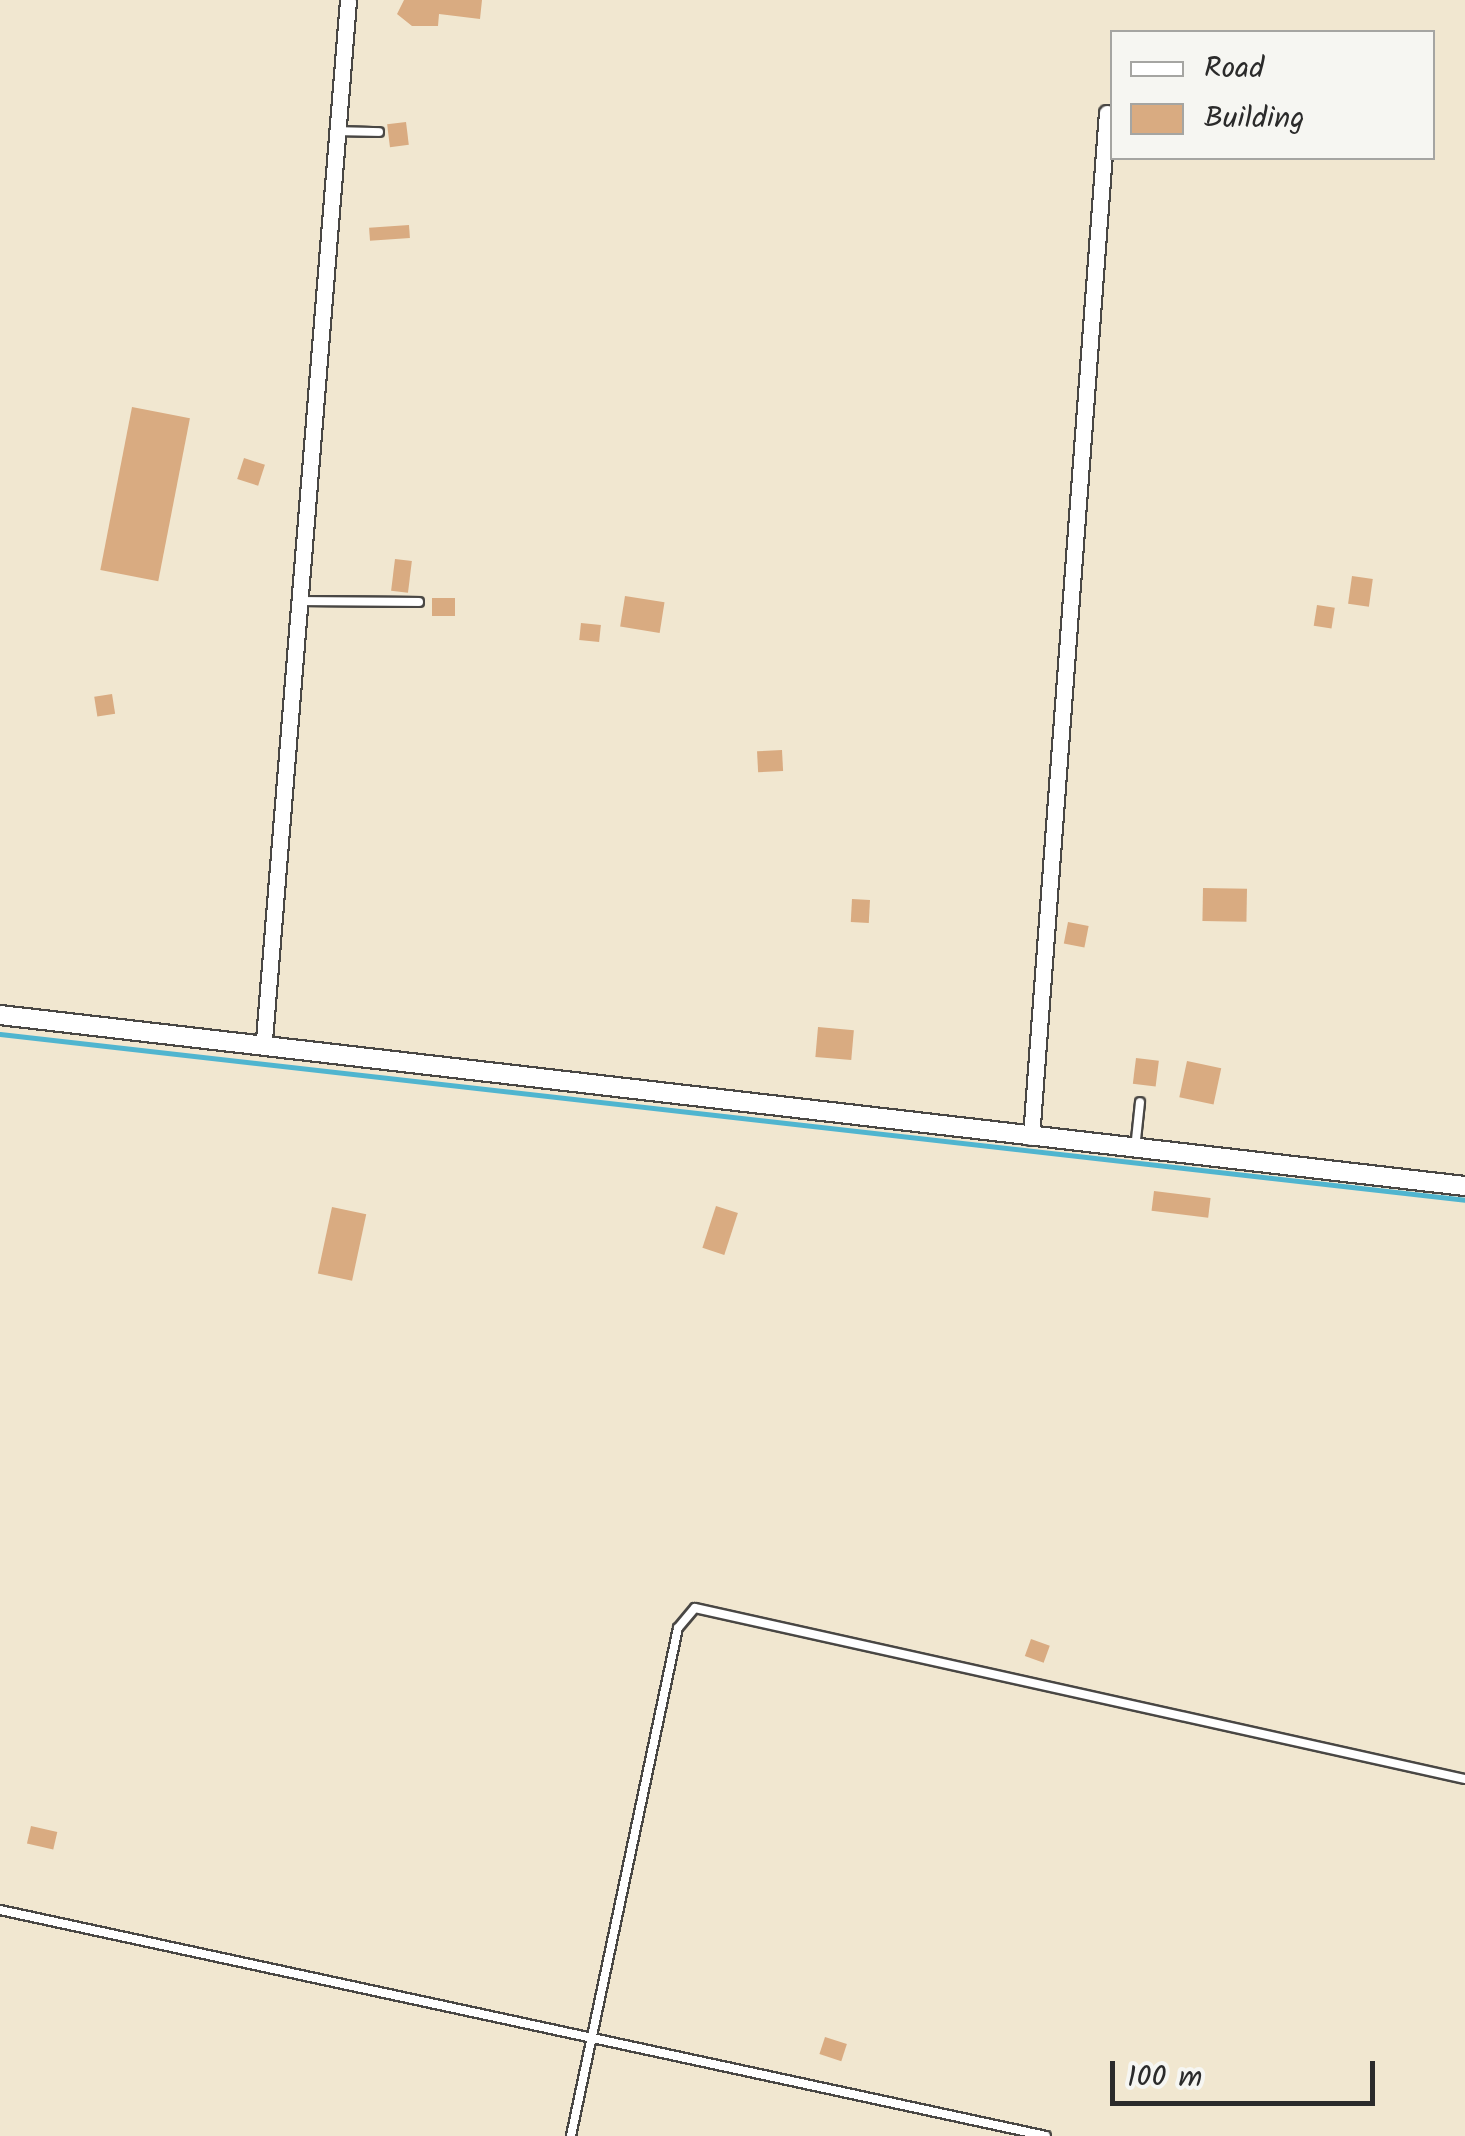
<!DOCTYPE html>
<style>
body{margin:0}
#map{position:relative;width:1465px;height:2136px;overflow:hidden;background:#f1e7d0;font-family:Kalam,sans-serif}
div>[style]{position:absolute}
.stream>*{height:5px;margin:-2.5px;padding:0 2.5px;transform-origin:2.5px;border-radius:2.5px;background:#50b5cf}
.building>*{inset:0;background:#d9ab81;transform-origin:0 0}
.roads{filter:drop-shadow(2px 0 #494744) drop-shadow(-2px 0 #494744) drop-shadow(0 2px #494744) drop-shadow(0 -2px #494744)}
.service>*{height:8px;margin:-4px;padding:0 4px;transform-origin:4px;border-radius:4px;background:#fff}
.minor>*{height:15px;margin:-7.5px;padding:0 7.5px;transform-origin:7.5px;border-radius:7.5px;background:#fff}
.tertiary>*{height:18px;margin:-9px;padding:0 9px;transform-origin:9px;border-radius:9px;background:#fff}
span{translate:-50% -50%;white-space:nowrap;text-align:center;line-height:1.15;-webkit-text-stroke:8px #f6f6f2;paint-order:stroke}
.legend{position:absolute;left:1110px;top:30px;width:325px;height:130px;box-sizing:border-box;background:#f6f6f2;border:2px solid #a5a5a2;margin:0;padding:12px 18px;list-style:none;font-size:30px;color:#2b2b2b}
.legend li{display:flex;align-items:center;gap:20px;height:50px}
.legend b{width:50px;border:2px solid #a5a5a2}
.scale{position:absolute;left:1110px;top:2061px;width:265px;height:45px;box-sizing:border-box;border:5px solid #2b2b2b;border-top:0;padding-left:12px;font-size:30px;line-height:35px;white-space:nowrap;color:#2b2b2b;-webkit-text-stroke:8px #f6f6f2;paint-order:stroke}
</style>
<div id="map">
<div class="stream">
<div style="left:0;top:1034px;width:1474px;rotate:6.46deg"></div>
</div>
<div class="building">
<div style="clip-path:polygon(404px 0,482px 0,480px 19px,439px 14px,438px 26px,412px 26px,397px 14px)"></div>
<div style="left:406px;top:122px;width:23px;height:19px;rotate:83deg"></div>
<div style="left:409px;top:225px;width:13px;height:40px;rotate:86deg"></div>
<div style="left:132px;top:407px;width:59px;height:166px;rotate:11deg"></div>
<div style="left:244px;top:458px;width:22px;height:22px;rotate:18deg"></div>
<div style="left:395px;top:559px;width:17px;height:32px;rotate:7deg"></div>
<div style="left:1352px;top:576px;width:21px;height:28px;rotate:8deg"></div>
<div style="left:625px;top:596px;width:40px;height:31px;rotate:9deg"></div>
<div style="left:432px;top:598px;width:23px;height:18px"></div>
<div style="left:1317px;top:605px;width:18px;height:21px;rotate:9deg"></div>
<div style="left:581px;top:623px;width:20px;height:17px;rotate:6deg"></div>
<div style="left:112px;top:694px;width:20px;height:18px;rotate:81deg"></div>
<div style="left:782px;top:750px;width:21px;height:25px;rotate:87deg"></div>
<div style="left:1203px;top:888px;width:44px;height:33px;rotate:1deg"></div>
<div style="left:852px;top:899px;width:18px;height:23px;rotate:3deg"></div>
<div style="left:1068px;top:922px;width:21px;height:22px;rotate:11deg"></div>
<div style="left:818px;top:1027px;width:36px;height:30px;rotate:5deg"></div>
<div style="left:1136px;top:1058px;width:23px;height:26px;rotate:7deg"></div>
<div style="left:1187px;top:1061px;width:35px;height:37px;rotate:12deg"></div>
<div style="left:1154px;top:1191px;width:57px;height:20px;rotate:7deg"></div>
<div style="left:716px;top:1206px;width:23px;height:44px;rotate:18deg"></div>
<div style="left:332px;top:1207px;width:35px;height:68px;rotate:12deg"></div>
<div style="left:1031px;top:1639px;width:20px;height:18px;rotate:20deg"></div>
<div style="left:31px;top:1826px;width:27px;height:18px;rotate:13deg"></div>
<div style="left:825px;top:2037px;width:23px;height:18px;rotate:18deg"></div>
</div>
<div class="roads">
<div class="service">
<div style="left:337px;top:131px;width:42px;rotate:1.4deg"></div>
<div style="left:301px;top:601px;width:118px;rotate:0.5deg"></div>
<div style="left:1135px;top:1149px;width:47px;rotate:-83.9deg"></div>
<div style="left:0;top:1910px;width:1070px;rotate:12.19deg"></div>
<div style="left:571px;top:2136px;width:519px;rotate:-78.11deg"></div>
<div style="left:678px;top:1628px;width:26px;rotate:-50deg"></div>
<div style="left:695px;top:1608px;width:789px;rotate:12.52deg"></div>
</div>
<div class="minor">
<div style="left:264px;top:1040px;width:1043px;rotate:-85.38deg"></div>
<div style="left:1031px;top:1137px;width:1027px;rotate:-85.76deg"></div>
</div>
<div class="tertiary">
<div style="left:0;top:1015px;width:1475px;rotate:6.66deg"></div>
</div>
</div>
<ul class="legend">
<li><b style="height:12px;background:#fff"></b>Road</li>
<li><b style="height:28px;background:#d9ab81"></b>Building</li>
</ul>
<div class="scale">100 m</div>
</div>
